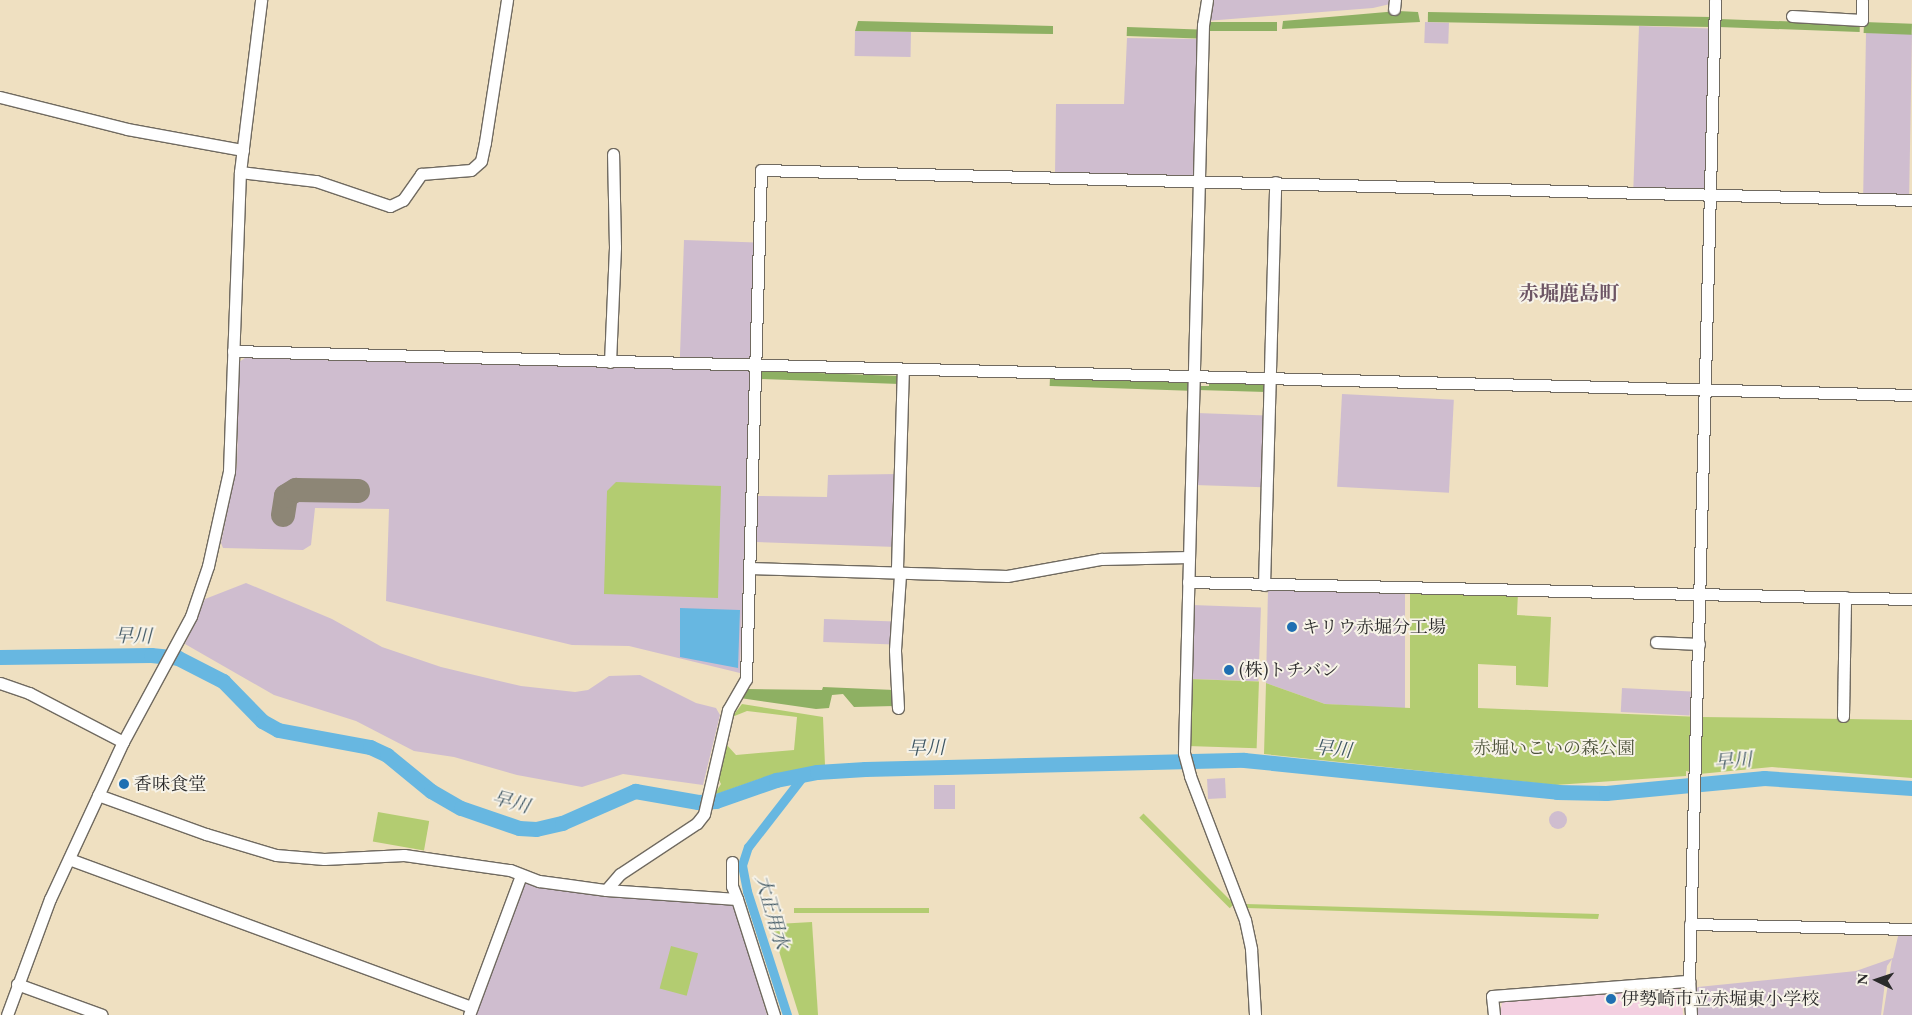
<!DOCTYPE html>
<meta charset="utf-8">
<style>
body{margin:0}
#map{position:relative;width:1912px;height:1015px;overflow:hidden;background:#efe0c1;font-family:"EB Garamond","Noto Serif JP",serif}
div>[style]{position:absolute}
.built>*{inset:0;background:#f3cfe0}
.industrial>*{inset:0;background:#cfbdcf;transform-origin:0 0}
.round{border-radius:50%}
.green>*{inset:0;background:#b3cc71;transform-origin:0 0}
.forest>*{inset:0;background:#8eb063;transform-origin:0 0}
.water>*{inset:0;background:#67b7e1}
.canal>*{height:9px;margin:-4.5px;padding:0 4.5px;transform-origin:4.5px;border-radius:4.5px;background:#67b7e1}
.river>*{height:15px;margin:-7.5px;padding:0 7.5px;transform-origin:7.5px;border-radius:7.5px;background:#67b7e1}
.taxiway>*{height:24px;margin:-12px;padding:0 12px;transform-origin:12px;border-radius:12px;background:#8d8676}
.roads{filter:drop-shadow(1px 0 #706a60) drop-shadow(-1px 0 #706a60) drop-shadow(0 1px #706a60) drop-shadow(0 -1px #706a60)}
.minor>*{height:11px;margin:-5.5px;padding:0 5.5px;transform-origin:5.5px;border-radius:5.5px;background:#fff}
.dots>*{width:14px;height:14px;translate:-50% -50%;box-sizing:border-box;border:2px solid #f7f3e8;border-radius:50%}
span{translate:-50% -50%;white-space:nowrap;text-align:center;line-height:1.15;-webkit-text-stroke:4px #f7f3e8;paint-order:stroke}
.poi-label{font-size:18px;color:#2b2b2b}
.left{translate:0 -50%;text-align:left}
.park-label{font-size:18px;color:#4d533c}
.water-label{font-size:19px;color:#3d5562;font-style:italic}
.quarter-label{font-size:20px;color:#6d5565;font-weight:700}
.north{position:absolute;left:1852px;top:955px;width:50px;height:50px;-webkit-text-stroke:4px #f7f3e8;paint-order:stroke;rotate:274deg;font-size:14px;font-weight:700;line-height:20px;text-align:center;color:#2b2b2b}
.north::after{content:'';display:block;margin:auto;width:18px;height:22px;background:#2b2b2b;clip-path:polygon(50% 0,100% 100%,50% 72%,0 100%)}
</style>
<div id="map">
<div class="built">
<div style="clip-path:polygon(1677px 988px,1682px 993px,1683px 1015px,1500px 1015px,1502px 1002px)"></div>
</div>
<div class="industrial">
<div style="clip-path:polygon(1211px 0,1391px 0,1390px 4px,1373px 8px,1206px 21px)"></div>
<div style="left:1425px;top:22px;width:24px;height:21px;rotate:2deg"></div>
<div style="left:1639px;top:26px;width:71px;height:163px;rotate:2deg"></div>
<div style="left:855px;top:31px;width:56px;height:25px;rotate:1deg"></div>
<div style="left:1866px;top:33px;width:46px;height:163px;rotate:1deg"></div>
<div style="clip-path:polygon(1127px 38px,1197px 39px,1195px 178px,1055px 173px,1056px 104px,1124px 104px)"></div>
<div style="left:684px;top:240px;width:72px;height:118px;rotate:2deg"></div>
<div style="clip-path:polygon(245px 358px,750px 371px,740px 673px,629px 646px,572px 645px,386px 601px,389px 509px,315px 508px,311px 545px,303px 550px,223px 548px,221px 543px,237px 464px,239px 362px)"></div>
<div style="left:1342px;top:394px;width:112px;height:93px;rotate:3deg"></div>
<div style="left:1197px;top:413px;width:69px;height:72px;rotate:2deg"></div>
<div style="clip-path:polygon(898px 474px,896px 547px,755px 542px,756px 496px,827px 497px,828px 475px)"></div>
<div style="clip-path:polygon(246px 583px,332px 619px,382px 647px,441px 667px,521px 686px,575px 692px,588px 690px,609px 676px,640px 675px,696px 703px,716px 708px,720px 715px,703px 785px,623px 774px,582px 787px,517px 775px,454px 757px,414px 751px,356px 721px,274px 695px,185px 644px,205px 599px)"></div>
<div style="clip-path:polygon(1268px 588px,1405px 592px,1405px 709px,1325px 704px,1266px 683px)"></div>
<div style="left:1192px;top:605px;width:69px;height:74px;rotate:2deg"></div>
<div style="left:824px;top:619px;width:71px;height:23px;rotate:2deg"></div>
<div style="left:1622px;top:688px;width:69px;height:24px;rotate:3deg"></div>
<div style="left:1225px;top:778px;width:20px;height:18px;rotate:87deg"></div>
<div style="left:934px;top:785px;width:21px;height:24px"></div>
<div class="round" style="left:1549px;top:811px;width:18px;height:18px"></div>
<div style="clip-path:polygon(526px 881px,734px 903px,767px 1015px,475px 1015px,522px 884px)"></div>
<div style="clip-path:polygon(1899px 932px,1912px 932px,1912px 1015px,1883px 1015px,1892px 959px,1887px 966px,1881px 1015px,1695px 1015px,1694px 991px,1698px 987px,1856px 971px,1893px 958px)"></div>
</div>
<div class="green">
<div style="clip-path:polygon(616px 482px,721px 486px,718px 598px,604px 594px,607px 491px)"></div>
<div style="clip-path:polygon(1410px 591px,1518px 592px,1517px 615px,1551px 617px,1548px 687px,1516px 685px,1516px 666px,1478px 664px,1478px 708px,1701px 717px,1912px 720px,1912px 778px,1772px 767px,1699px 774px,1686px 771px,1686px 776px,1555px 785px,1264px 754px,1266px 683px,1325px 704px,1410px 708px)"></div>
<div style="left:1190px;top:679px;width:69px;height:67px;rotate:2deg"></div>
<div style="clip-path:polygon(742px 704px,823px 717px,825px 765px,774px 774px,714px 795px,721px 784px,718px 778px,726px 744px,736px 755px,794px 750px,797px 717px,747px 711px,732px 717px)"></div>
<div style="left:378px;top:812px;width:52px;height:30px;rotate:10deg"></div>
<div style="left:1234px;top:904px;width:6px;height:128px;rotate:135deg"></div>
<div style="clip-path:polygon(1245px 904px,1599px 914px,1598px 919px,1246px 908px)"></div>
<div style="left:929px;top:908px;width:5px;height:135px;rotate:90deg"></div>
<div style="clip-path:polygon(812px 922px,818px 1015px,799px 1015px,772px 929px,777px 924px)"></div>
<div style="left:671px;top:946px;width:28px;height:44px;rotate:15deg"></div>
</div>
<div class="forest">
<div style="clip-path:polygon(1398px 11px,1418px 12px,1420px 22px,1282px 29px,1283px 21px)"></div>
<div style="left:1428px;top:12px;width:283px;height:10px;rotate:1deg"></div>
<div style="left:1719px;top:19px;width:141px;height:8px;rotate:2deg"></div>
<div style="clip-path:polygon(858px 21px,1053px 26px,1053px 34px,855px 31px)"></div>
<div style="left:1277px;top:22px;width:9px;height:67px;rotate:90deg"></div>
<div style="left:1864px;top:22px;width:48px;height:11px;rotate:2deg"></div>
<div style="left:1127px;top:27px;width:71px;height:9px;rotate:2deg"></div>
<div style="left:759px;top:371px;width:141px;height:8px;rotate:2deg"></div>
<div style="left:1050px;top:377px;width:139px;height:9px;rotate:2deg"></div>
<div style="clip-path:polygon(1201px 382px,1201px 386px,1209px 386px,1209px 383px,1263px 384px,1266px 392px,1198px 390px)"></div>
<div style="clip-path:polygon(823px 687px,894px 690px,894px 706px,854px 707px,843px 694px,832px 695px,829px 708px,816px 709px,740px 698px,746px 689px,822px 690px)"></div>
</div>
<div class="water">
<div style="clip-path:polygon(680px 608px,740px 610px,738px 668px,680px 657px)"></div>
</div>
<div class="canal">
<div style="left:787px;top:1015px;width:130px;rotate:-107.9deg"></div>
<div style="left:747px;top:891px;width:26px;rotate:-101deg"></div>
<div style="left:742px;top:865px;width:19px;rotate:-72deg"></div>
<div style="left:748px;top:847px;width:90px;rotate:-52.2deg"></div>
</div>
<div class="river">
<div style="left:0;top:657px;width:151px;rotate:-0.8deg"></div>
<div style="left:151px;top:655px;width:27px;rotate:6deg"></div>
<div style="left:178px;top:658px;width:51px;rotate:27.1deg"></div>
<div style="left:223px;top:681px;width:56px;rotate:45.7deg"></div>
<div style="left:262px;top:721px;width:18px;rotate:29deg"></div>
<div style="left:278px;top:730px;width:94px;rotate:10.5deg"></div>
<div style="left:370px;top:747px;width:19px;rotate:25deg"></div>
<div style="left:387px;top:755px;width:57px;rotate:39.3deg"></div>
<div style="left:431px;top:791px;width:34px;rotate:30deg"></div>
<div style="left:461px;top:808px;width:61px;rotate:19deg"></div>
<div style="left:519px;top:828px;width:17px;rotate:3deg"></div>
<div style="left:536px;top:829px;width:27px;rotate:-13deg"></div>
<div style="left:562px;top:823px;width:80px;rotate:-23.7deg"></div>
<div style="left:635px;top:791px;width:64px;rotate:9.9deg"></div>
<div style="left:698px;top:802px;width:18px;rotate:-3deg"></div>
<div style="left:716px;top:801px;width:64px;rotate:-19.3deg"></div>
<div style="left:776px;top:780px;width:42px;rotate:-11deg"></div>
<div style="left:817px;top:772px;width:48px;rotate:-3.6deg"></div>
<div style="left:865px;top:769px;width:379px;rotate:-1.4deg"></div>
<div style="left:1244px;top:760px;width:315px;rotate:5.8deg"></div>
<div style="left:1557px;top:792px;width:49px;rotate:1.2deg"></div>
<div style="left:1606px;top:793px;width:159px;rotate:-5.4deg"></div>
<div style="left:1764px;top:778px;width:148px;rotate:3.9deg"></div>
</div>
<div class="taxiway">
<div style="left:283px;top:515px;width:19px;rotate:-81deg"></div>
<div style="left:286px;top:496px;width:12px;rotate:-31deg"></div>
<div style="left:296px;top:490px;width:62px;rotate:0.9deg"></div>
</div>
<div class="roads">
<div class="minor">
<div style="left:1207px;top:0;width:25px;rotate:99deg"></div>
<div style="left:1203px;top:25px;width:728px;rotate:91.5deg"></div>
<div style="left:1184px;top:753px;width:24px;rotate:75deg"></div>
<div style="left:1190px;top:776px;width:154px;rotate:69.1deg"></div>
<div style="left:1245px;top:920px;width:30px;rotate:78deg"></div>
<div style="left:1251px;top:949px;width:66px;rotate:86.5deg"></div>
<div style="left:1394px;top:9px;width:9px;rotate:-84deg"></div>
<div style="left:1792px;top:16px;width:70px;rotate:3.3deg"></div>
<div style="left:1862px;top:20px;width:20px;rotate:-90deg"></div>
<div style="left:0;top:97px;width:131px;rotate:14.1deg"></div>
<div style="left:127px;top:129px;width:118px;rotate:10.3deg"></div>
<div style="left:240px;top:172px;width:77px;rotate:6.8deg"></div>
<div style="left:316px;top:181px;width:78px;rotate:18.7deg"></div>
<div style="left:390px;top:206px;width:14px;rotate:-25deg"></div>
<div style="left:403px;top:200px;width:32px;rotate:-55deg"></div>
<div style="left:421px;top:174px;width:50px;rotate:-4.6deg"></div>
<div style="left:471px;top:170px;width:13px;rotate:-42deg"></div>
<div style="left:481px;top:161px;width:19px;rotate:-78deg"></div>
<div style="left:485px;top:142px;width:144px;rotate:-81.2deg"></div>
<div style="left:233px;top:351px;width:1680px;rotate:1.5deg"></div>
<div style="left:610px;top:362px;width:115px;rotate:-87.5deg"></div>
<div style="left:615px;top:247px;width:93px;rotate:-91.2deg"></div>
<div style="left:749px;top:568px;width:258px;rotate:1.8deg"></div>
<div style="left:1007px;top:576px;width:96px;rotate:-10.3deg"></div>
<div style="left:1101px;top:559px;width:88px;rotate:-1.3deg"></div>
<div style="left:1188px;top:582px;width:724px;rotate:1.35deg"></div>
<div style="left:1264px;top:585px;width:403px;rotate:-88.4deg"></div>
<div style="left:1656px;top:642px;width:43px;rotate:2.7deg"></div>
<div style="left:0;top:683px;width:31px;rotate:19deg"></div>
<div style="left:29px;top:693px;width:106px;rotate:27.5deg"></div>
<div style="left:898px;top:708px;width:58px;rotate:-93deg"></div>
<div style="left:895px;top:650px;width:75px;rotate:-86.2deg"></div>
<div style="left:900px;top:575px;width:8px;rotate:-113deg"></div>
<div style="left:897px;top:568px;width:199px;rotate:-88.3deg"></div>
<div style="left:1843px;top:716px;width:119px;rotate:-89deg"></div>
<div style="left:98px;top:795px;width:115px;rotate:19.9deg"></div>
<div style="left:206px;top:834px;width:73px;rotate:16.7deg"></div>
<div style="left:276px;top:855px;width:48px;rotate:4.8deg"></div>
<div style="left:324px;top:859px;width:80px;rotate:-2.9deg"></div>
<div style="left:404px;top:855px;width:107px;rotate:8.1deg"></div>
<div style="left:510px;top:870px;width:31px;rotate:21deg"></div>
<div style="left:539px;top:881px;width:68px;rotate:7.7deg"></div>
<div style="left:606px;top:890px;width:131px;rotate:3.9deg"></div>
<div style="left:737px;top:899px;width:122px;rotate:72.3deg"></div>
<div style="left:69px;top:859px;width:429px;rotate:20.2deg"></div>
<div style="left:732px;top:862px;width:24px;rotate:90deg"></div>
<div style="left:732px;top:886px;width:14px;rotate:69deg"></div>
<div style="left:606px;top:890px;width:21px;rotate:-49deg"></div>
<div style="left:620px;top:874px;width:92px;rotate:-33.5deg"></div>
<div style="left:697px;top:823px;width:11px;rotate:-52deg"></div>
<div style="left:704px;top:814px;width:107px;rotate:-77deg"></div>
<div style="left:728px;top:710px;width:36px;rotate:-60deg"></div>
<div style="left:746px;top:679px;width:509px;rotate:-88.31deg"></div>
<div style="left:761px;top:170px;width:1151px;rotate:1.49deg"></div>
<div style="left:1690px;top:924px;width:222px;rotate:1.3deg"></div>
<div style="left:17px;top:984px;width:90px;rotate:20deg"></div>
<div style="left:7px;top:1015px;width:124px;rotate:-69.7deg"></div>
<div style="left:50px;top:899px;width:173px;rotate:-65.1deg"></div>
<div style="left:123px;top:742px;width:143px;rotate:-61.6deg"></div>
<div style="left:191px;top:616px;width:53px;rotate:-71.2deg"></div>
<div style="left:208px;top:566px;width:97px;rotate:-77.5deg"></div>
<div style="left:229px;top:471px;width:299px;rotate:-87.9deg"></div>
<div style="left:240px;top:172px;width:173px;rotate:-83deg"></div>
<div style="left:469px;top:1015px;width:149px;rotate:-69.6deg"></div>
<div style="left:1494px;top:1015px;width:19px;rotate:-96deg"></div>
<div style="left:1492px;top:996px;width:198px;rotate:-4.4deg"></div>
<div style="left:1691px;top:1015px;width:34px;rotate:-93deg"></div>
<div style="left:1689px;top:981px;width:981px;rotate:-88.48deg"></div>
</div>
</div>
<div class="dots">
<div style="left:1292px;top:627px;background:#1f6fb2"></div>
<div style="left:1229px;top:670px;background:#1f6fb2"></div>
<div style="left:124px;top:784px;background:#1f6fb2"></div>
<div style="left:1611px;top:999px;background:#1f6fb2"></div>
</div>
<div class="poi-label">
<span class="left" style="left:1302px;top:627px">キリウ赤堀分工場</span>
<span class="left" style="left:1239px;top:670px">(株)トチバン</span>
<span class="left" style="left:134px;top:784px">香味食堂</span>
<span class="left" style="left:1621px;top:999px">伊勢崎市立赤堀東小学校</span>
</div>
<div class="park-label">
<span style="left:1554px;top:748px">赤堀いこいの森公園</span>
</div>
<div class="water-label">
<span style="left:133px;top:636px;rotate:1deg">早川</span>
<span style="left:926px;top:748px;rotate:-1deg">早川</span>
<span style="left:1333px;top:749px;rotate:6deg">早川</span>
<span style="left:1733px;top:761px;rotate:-5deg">早川</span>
<span style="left:511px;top:802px;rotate:15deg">早川</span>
<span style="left:772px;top:912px;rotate:74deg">大正用水</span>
</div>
<div class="quarter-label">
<span style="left:1569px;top:293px">赤堀鹿島町</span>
</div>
<div class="north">N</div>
</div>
